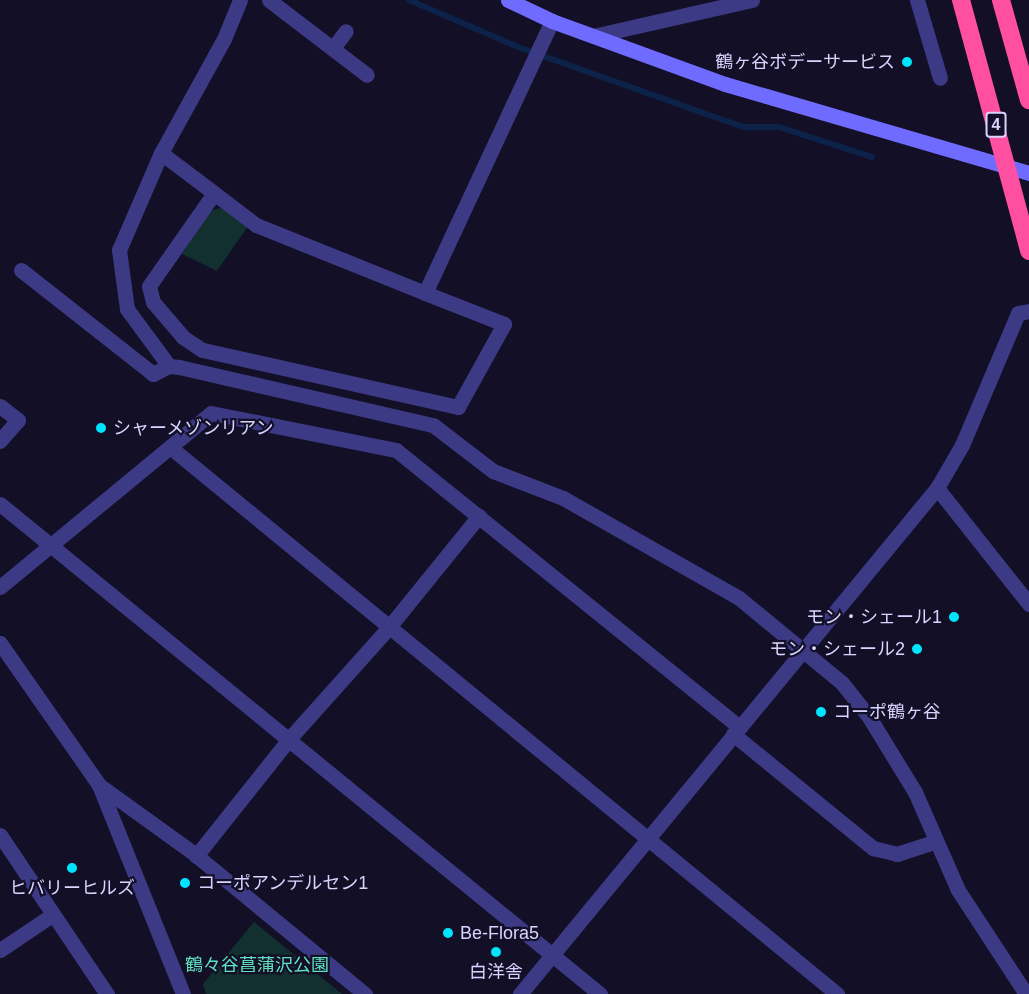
<!DOCTYPE html>
<meta charset="utf-8">
<style>
body{margin:0}
#map{position:relative;width:1029px;height:994px;overflow:hidden;background:#130f26;font-family:Arial,"Noto Sans JP",sans-serif}
div>[style]{position:absolute}
.green>*{inset:0;background:#12302f}
.stream>*{height:6px;margin:-3px;padding:0 3px;transform-origin:3px;border-radius:3px;background:#0c2248}
.street>*{height:15px;margin:-7.5px;padding:0 7.5px;transform-origin:7.5px;border-radius:7.5px;background:#3d3a85}
.secondary>*{height:15px;margin:-7.5px;padding:0 7.5px;transform-origin:7.5px;border-radius:7.5px;background:#6f6bff}
.highway>*{height:18px;margin:-9px;padding:0 9px;transform-origin:9px;border-radius:9px;background:#ff4fa3}
.dots>*{width:16px;height:16px;translate:-50% -50%;box-sizing:border-box;border:3px solid #130f26;border-radius:50%}
span{translate:-50% -50%;white-space:nowrap;text-align:center;line-height:1.15;-webkit-text-stroke:4.5px #130f26;paint-order:stroke}
.shield-label span{padding:2px 4px;background:#130f26;border:2px solid;border-radius:4px;-webkit-text-stroke-width:0}
.shield-label{font-size:16px;color:#d9d4ff;font-weight:700}
.poi-label{font-size:18px;color:#d9d4ff}
.right{translate:-100% -50%;text-align:right}
.left{translate:0 -50%;text-align:left}
.park-label{font-size:18px;color:#5fe0c0}
</style>
<div id="map">
<div class="green">
<div style="clip-path:polygon(224px 207px,248px 226px,217px 271px,182px 254px,209px 211px)"></div>
<div style="clip-path:polygon(254px 922px,342px 994px,206px 994px,203px 984px)"></div>
</div>
<div class="stream">
<div style="left:409px;top:0;width:119px;rotate:23.3deg"></div>
<div style="left:518px;top:47px;width:203px;rotate:19.6deg"></div>
<div style="left:709px;top:115px;width:37px;rotate:19deg"></div>
<div style="left:744px;top:127px;width:35px"></div>
<div style="left:779px;top:127px;width:98px;rotate:17.9deg"></div>
</div>
<div class="street">
<div style="left:269px;top:0;width:123px;rotate:37.4deg"></div>
<div style="left:917px;top:0;width:81px;rotate:73.6deg"></div>
<div style="left:593px;top:36px;width:163px;rotate:-12.8deg"></div>
<div style="left:333px;top:48px;width:21px;rotate:-53deg"></div>
<div style="left:161px;top:153px;width:66px;rotate:37deg"></div>
<div style="left:21px;top:270px;width:168px;rotate:38.2deg"></div>
<div style="left:153px;top:374px;width:18px;rotate:-27deg"></div>
<div style="left:169px;top:366px;width:10px;rotate:6deg"></div>
<div style="left:179px;top:367px;width:261px;rotate:12.9deg"></div>
<div style="left:433px;top:425px;width:76px;rotate:37.5deg"></div>
<div style="left:493px;top:471px;width:75px;rotate:21.1deg"></div>
<div style="left:563px;top:498px;width:202px;rotate:29.6deg"></div>
<div style="left:739px;top:598px;width:134px;rotate:39.5deg"></div>
<div style="left:842px;top:683px;width:43px;rotate:51.5deg"></div>
<div style="left:869px;top:717px;width:88px;rotate:58.5deg"></div>
<div style="left:915px;top:792px;width:107px;rotate:66.3deg"></div>
<div style="left:958px;top:890px;width:124px;rotate:56.8deg"></div>
<div style="left:425px;top:293px;width:85px;rotate:21.4deg"></div>
<div style="left:504px;top:324px;width:95px;rotate:119deg"></div>
<div style="left:458px;top:407px;width:262px;rotate:-167.4deg"></div>
<div style="left:202px;top:350px;width:23px;rotate:-146deg"></div>
<div style="left:183px;top:337px;width:46px;rotate:-130.6deg"></div>
<div style="left:153px;top:302px;width:16px;rotate:-104deg"></div>
<div style="left:149px;top:286px;width:113px;rotate:-55deg"></div>
<div style="left:214px;top:193px;width:53px;rotate:37.3deg"></div>
<div style="left:256px;top:225px;width:182px;rotate:21.9deg"></div>
<div style="left:425px;top:293px;width:300px;rotate:-65deg"></div>
<div style="left:169px;top:366px;width:71px;rotate:-126.4deg"></div>
<div style="left:127px;top:309px;width:60px;rotate:-97.7deg"></div>
<div style="left:119px;top:250px;width:106px;rotate:-66.6deg"></div>
<div style="left:161px;top:153px;width:130px;rotate:-61.1deg"></div>
<div style="left:224px;top:39px;width:42px;rotate:-67.7deg"></div>
<div style="left:0;top:406px;width:23px;rotate:38deg"></div>
<div style="left:18px;top:420px;width:28px;rotate:131deg"></div>
<div style="left:170px;top:447px;width:863px;rotate:39.35deg"></div>
<div style="left:937px;top:488px;width:148px;rotate:51.6deg"></div>
<div style="left:0;top:504px;width:775px;rotate:39.24deg"></div>
<div style="left:0;top:587px;width:273px;rotate:-39.5deg"></div>
<div style="left:211px;top:413px;width:189px;rotate:11.3deg"></div>
<div style="left:396px;top:450px;width:441px;rotate:38.9deg"></div>
<div style="left:0;top:643px;width:173px;rotate:55.1deg"></div>
<div style="left:99px;top:785px;width:225px;rotate:68.1deg"></div>
<div style="left:733px;top:734px;width:181px;rotate:39.2deg"></div>
<div style="left:873px;top:848px;width:25px;rotate:14deg"></div>
<div style="left:897px;top:854px;width:39px;rotate:-18deg"></div>
<div style="left:99px;top:785px;width:115px;rotate:35.8deg"></div>
<div style="left:192px;top:852px;width:224px;rotate:39.4deg"></div>
<div style="left:0;top:835px;width:192px;rotate:56.1deg"></div>
<div style="left:196px;top:856px;width:149px;rotate:-51.5deg"></div>
<div style="left:289px;top:739px;width:150px;rotate:-48.2deg"></div>
<div style="left:389px;top:627px;width:143px;rotate:-51deg"></div>
<div style="left:0;top:950px;width:63px;rotate:-33.9deg"></div>
<div style="left:520px;top:994px;width:656px;rotate:-50.51deg"></div>
<div style="left:937px;top:488px;width:50px;rotate:-59.8deg"></div>
<div style="left:962px;top:445px;width:143px;rotate:-67deg"></div>
<div style="left:1018px;top:313px;width:11px;rotate:-10deg"></div>
</div>
<div class="secondary">
<div style="left:508px;top:0;width:49px;rotate:25.5deg"></div>
<div style="left:552px;top:21px;width:184px;rotate:20deg"></div>
<div style="left:725px;top:84px;width:317px;rotate:16.3deg"></div>
</div>
<div class="highway">
<div style="left:961px;top:0;width:260px;rotate:74.8deg"></div>
<div style="left:1001px;top:0;width:104px;rotate:74.4deg"></div>
</div>
<div class="dots">
<div style="left:907px;top:62px;background:#00e5ff"></div>
<div style="left:101px;top:428px;background:#00e5ff"></div>
<div style="left:954px;top:617px;background:#00e5ff"></div>
<div style="left:917px;top:649px;background:#00e5ff"></div>
<div style="left:821px;top:712px;background:#00e5ff"></div>
<div style="left:72px;top:868px;background:#00e5ff"></div>
<div style="left:185px;top:883px;background:#00e5ff"></div>
<div style="left:448px;top:933px;background:#00e5ff"></div>
<div style="left:496px;top:952px;background:#00e5ff"></div>
</div>
<div class="shield-label">
<span style="left:996px;top:125px">4</span>
</div>
<div class="poi-label">
<span class="right" style="left:895px;top:62px">鶴ヶ谷ボデーサービス</span>
<span class="left" style="left:113px;top:428px">シャーメゾンリアン</span>
<span class="right" style="left:942px;top:617px">モン・シェール1</span>
<span class="right" style="left:905px;top:649px">モン・シェール2</span>
<span class="left" style="left:833px;top:712px">コーポ鶴ヶ谷</span>
<span class="left" style="left:197px;top:883px">コーポアンデルセン1</span>
<span style="left:72px;top:888px">ヒバリーヒルズ</span>
<span class="left" style="left:460px;top:933px">Be-Flora5</span>
<span style="left:496px;top:972px">白洋舎</span>
</div>
<div class="park-label">
<span style="left:257px;top:965px">鶴々谷菖蒲沢公園</span>
</div>
</div>
